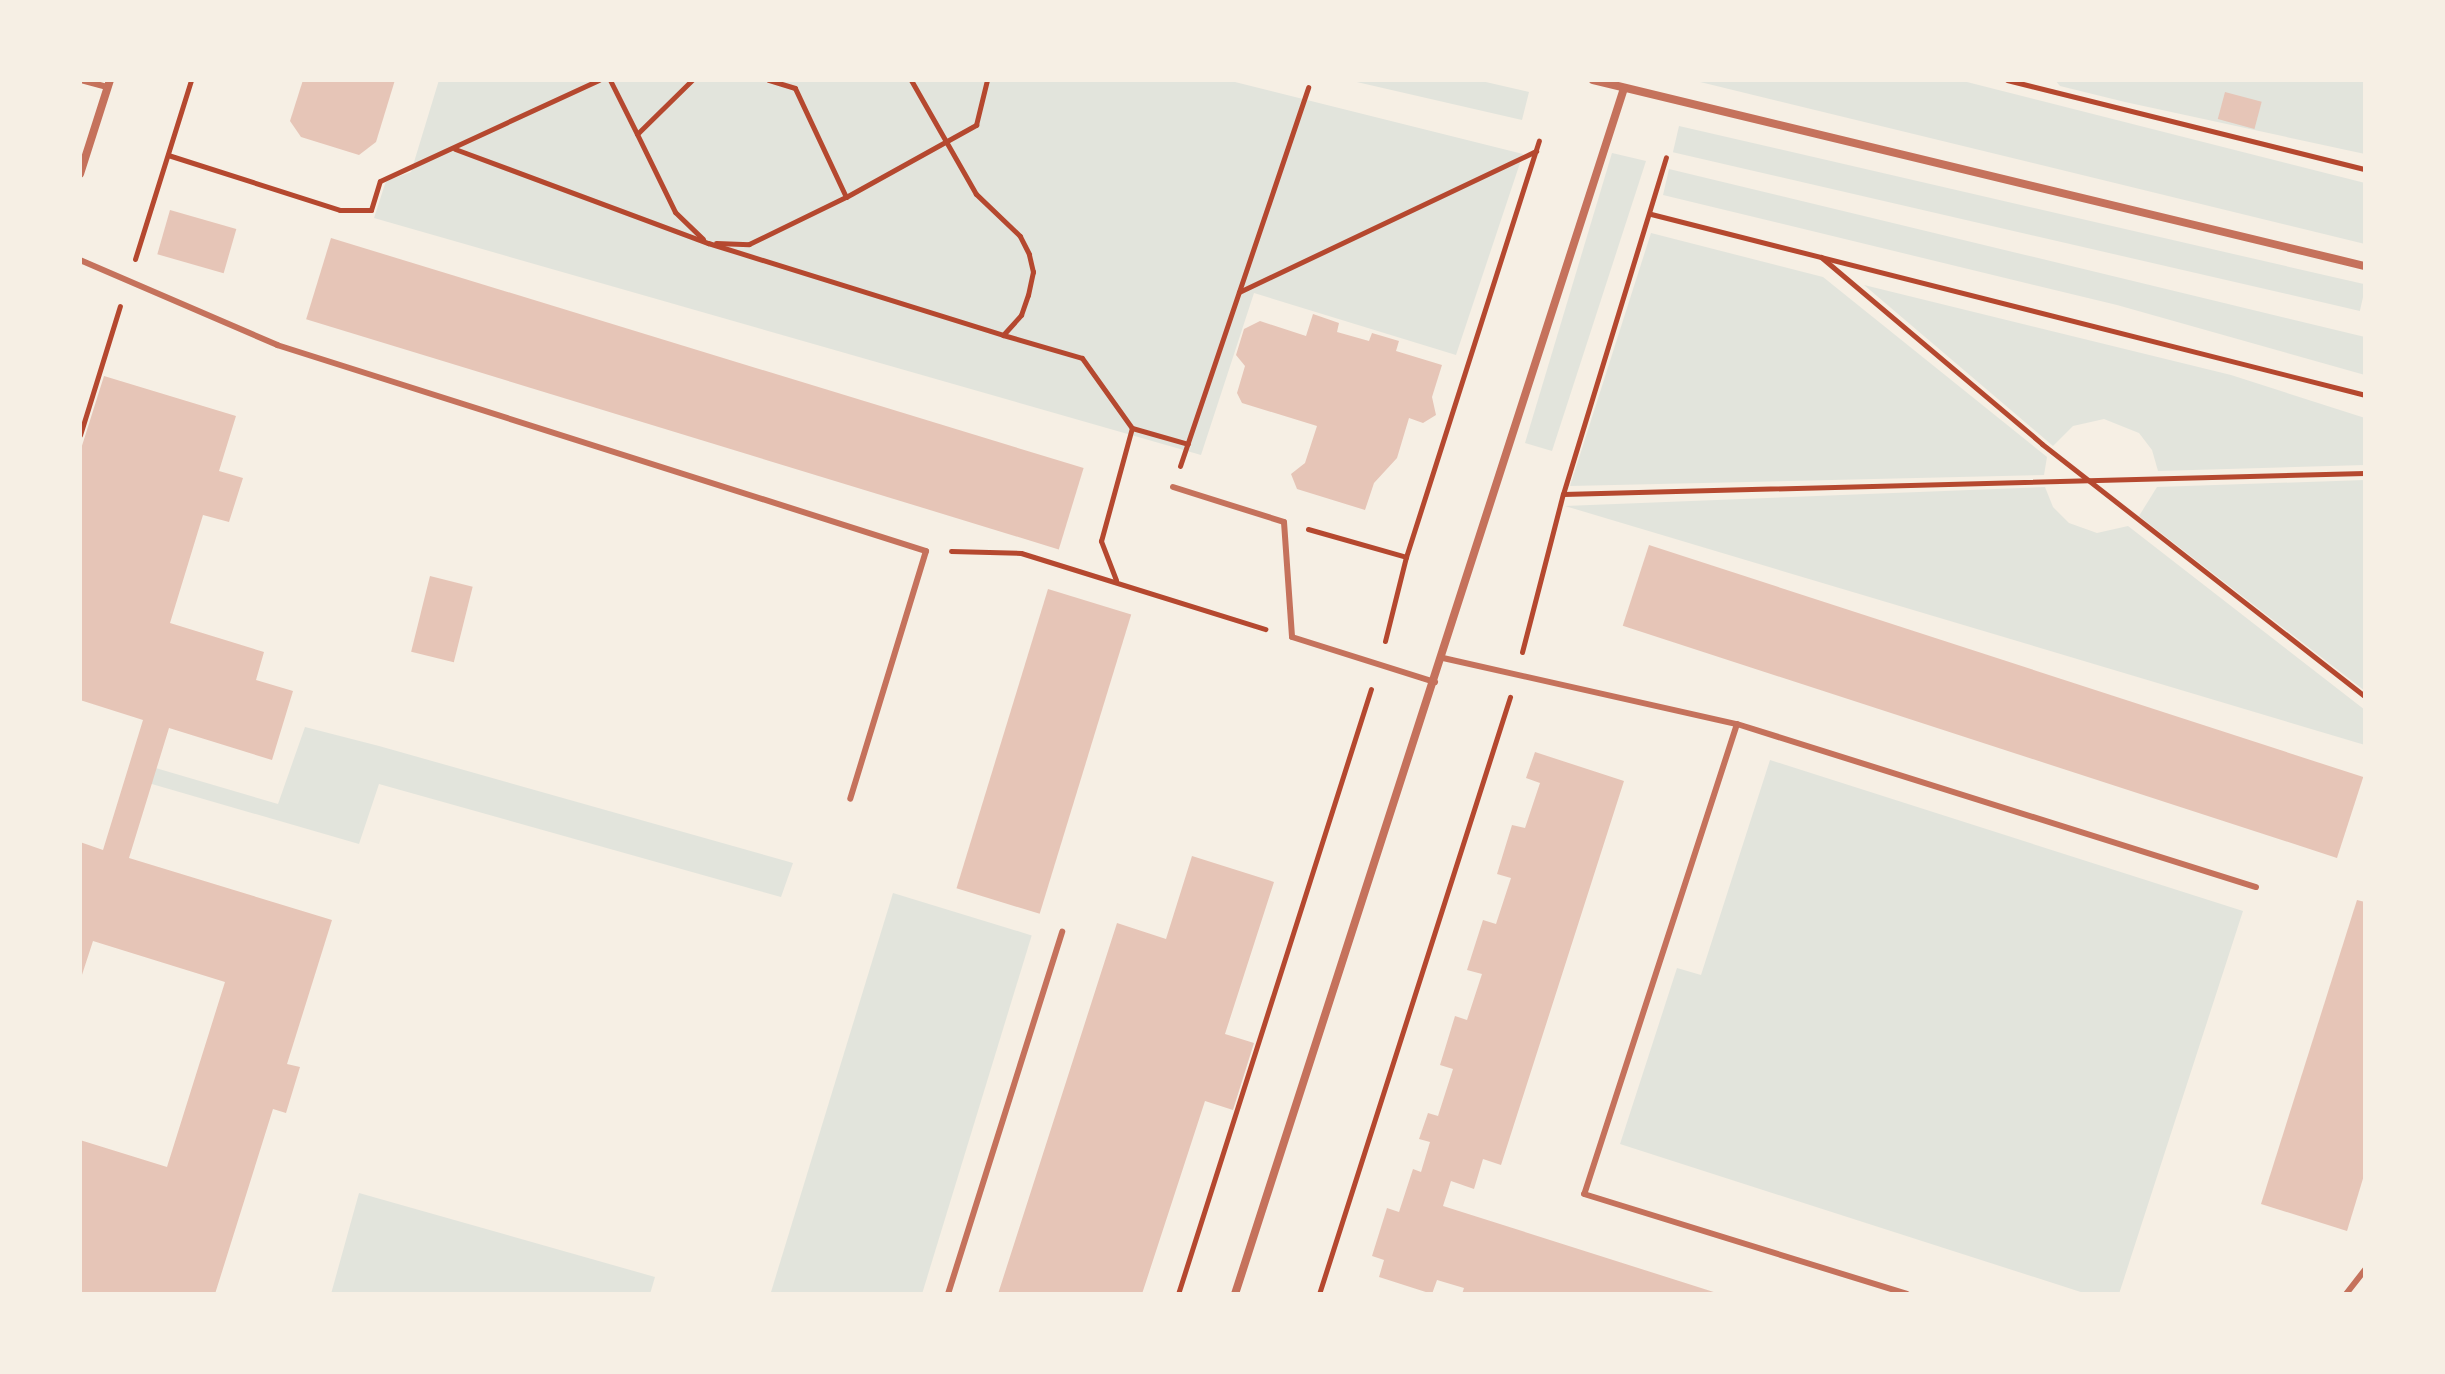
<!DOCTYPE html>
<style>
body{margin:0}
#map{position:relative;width:2445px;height:1374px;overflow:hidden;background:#f6efe4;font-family:Inter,sans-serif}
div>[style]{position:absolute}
.green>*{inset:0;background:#e2e4dc;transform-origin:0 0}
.building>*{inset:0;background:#e6c5b7;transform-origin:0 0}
.path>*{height:5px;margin:-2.5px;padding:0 2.5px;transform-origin:2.5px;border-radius:2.5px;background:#b5482f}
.service>*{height:6px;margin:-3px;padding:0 3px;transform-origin:3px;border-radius:3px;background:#c5725c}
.minor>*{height:8px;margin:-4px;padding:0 4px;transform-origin:4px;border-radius:4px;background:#c5725c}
span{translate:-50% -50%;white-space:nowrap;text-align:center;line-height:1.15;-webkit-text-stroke:8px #f6efe4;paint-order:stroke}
.frame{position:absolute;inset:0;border:82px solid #f6efe4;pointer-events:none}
</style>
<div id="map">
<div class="green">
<div style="clip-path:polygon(439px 80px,1227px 80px,1523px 154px,1456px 355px,1254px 293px,1201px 455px,374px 218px,386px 181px,411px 172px)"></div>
<div style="clip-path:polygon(1348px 80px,1477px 80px,1529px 92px,1522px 120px)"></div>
<div style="clip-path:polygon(1692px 80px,1959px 80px,2365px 183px,2365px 244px)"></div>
<div style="clip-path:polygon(2055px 80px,2365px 80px,2365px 154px,2125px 102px,2060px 86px)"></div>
<div style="left:1679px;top:126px;width:705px;height:27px;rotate:13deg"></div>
<div style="clip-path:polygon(1612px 153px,1646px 161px,1552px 451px,1525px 443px)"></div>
<div style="clip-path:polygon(1669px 169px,2365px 337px,2365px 375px,2117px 305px,1663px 195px)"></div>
<div style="clip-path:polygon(1651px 233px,1823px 277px,2047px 457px,2044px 475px,1570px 486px)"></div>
<div style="clip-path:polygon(1864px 285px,2231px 375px,2365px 418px,2365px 465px,2158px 471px,2152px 450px,2139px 433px,2104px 419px,2073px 426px,2053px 446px)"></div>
<div style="clip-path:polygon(2365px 480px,2365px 691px,2139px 516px,2157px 487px)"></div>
<div style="clip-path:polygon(2045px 487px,2053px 507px,2069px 523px,2097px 533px,2128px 526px,2365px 710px,2365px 745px,1565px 506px)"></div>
<div style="clip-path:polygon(305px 727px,379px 746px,793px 863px,781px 897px,379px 784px,359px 844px,138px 780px,142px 764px,278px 804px)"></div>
<div style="clip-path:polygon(1770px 760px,2243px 911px,2119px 1294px,2087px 1294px,1620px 1144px,1677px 968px,1701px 975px)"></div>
<div style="left:893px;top:893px;width:145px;height:419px;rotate:17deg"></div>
<div style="clip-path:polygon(359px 1193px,655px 1277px,650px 1294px,331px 1294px)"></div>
</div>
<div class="building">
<div style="clip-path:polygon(303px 80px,395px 80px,376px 142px,359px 155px,301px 137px,290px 121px)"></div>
<div style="left:2225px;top:92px;width:38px;height:28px;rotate:15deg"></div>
<div style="left:170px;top:210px;width:69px;height:46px;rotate:16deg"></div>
<div style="left:331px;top:238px;width:787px;height:85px;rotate:17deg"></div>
<div style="clip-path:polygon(1313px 314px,1339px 323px,1337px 332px,1369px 341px,1372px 333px,1399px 341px,1396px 351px,1442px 365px,1432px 397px,1436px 415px,1423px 423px,1409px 418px,1397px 458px,1374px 483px,1365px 510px,1297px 489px,1291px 474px,1305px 463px,1317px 426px,1242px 403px,1237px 393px,1245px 366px,1236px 355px,1244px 329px,1260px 321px,1306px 336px)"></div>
<div style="clip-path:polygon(104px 376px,236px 416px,219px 471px,243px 478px,229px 522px,203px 515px,170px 623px,264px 652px,256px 680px,293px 691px,272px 760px,169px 728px,129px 858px,332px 920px,287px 1064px,300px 1067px,286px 1113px,273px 1109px,215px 1294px,80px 1294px,80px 1140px,167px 1167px,225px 982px,93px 941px,80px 981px,80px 842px,103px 850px,143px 720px,80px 700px,80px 452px)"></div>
<div style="left:1649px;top:545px;width:751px;height:85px;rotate:18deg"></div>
<div style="left:430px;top:576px;width:44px;height:78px;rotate:14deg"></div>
<div style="left:1048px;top:589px;width:87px;height:313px;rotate:17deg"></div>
<div style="clip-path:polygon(1535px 752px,1624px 781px,1501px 1165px,1483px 1159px,1474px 1189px,1451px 1181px,1443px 1206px,1720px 1294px,1462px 1294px,1464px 1288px,1437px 1280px,1432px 1294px,1379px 1277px,1384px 1260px,1372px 1256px,1387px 1208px,1399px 1212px,1413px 1169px,1421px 1172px,1430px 1142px,1419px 1139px,1428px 1113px,1438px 1116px,1453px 1069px,1440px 1065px,1455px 1016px,1467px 1020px,1482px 974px,1467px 970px,1483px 920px,1496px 924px,1511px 878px,1497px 874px,1512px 825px,1525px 828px,1540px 783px,1526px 778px)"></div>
<div style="clip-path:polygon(1192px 856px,1274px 882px,1225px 1034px,1254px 1043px,1233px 1110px,1205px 1101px,1142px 1294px,998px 1294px,1117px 923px,1166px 939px)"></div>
<div style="clip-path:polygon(2357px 900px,2365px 902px,2365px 1172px,2347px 1231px,2261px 1204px)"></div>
</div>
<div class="path">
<div style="left:610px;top:80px;width:60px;rotate:63.4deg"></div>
<div style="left:692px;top:80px;width:77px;rotate:135.5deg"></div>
<div style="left:637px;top:134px;width:87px;rotate:64deg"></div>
<div style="left:675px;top:212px;width:39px;rotate:44deg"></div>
<div style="left:2007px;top:80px;width:369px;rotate:14deg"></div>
<div style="left:455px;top:149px;width:270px;rotate:20.4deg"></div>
<div style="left:708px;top:243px;width:309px;rotate:17.3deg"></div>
<div style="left:1003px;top:335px;width:27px;rotate:-48deg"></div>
<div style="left:1021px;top:315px;width:21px;rotate:-71deg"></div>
<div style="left:1028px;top:295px;width:24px;rotate:-78deg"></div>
<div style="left:1033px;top:272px;width:18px;rotate:-103deg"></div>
<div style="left:1029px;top:254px;width:20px;rotate:-117deg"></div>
<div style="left:1020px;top:236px;width:61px;rotate:-136.3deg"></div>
<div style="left:976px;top:194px;width:131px;rotate:-119.7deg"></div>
<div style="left:168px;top:155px;width:181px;rotate:17.7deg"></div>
<div style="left:340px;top:210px;width:31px"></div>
<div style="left:371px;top:210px;width:30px;rotate:-73deg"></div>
<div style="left:380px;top:181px;width:241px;rotate:-24.8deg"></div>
<div style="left:846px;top:197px;width:149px;rotate:-29deg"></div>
<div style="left:976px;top:125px;width:46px;rotate:-76.3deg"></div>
<div style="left:1651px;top:214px;width:737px;rotate:14.22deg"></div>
<div style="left:716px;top:243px;width:33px;rotate:2deg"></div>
<div style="left:749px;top:244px;width:108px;rotate:-25.9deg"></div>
<div style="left:846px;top:197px;width:120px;rotate:-115.1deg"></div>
<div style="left:795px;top:88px;width:28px;rotate:-163deg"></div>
<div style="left:1821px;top:257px;width:289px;rotate:40.2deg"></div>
<div style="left:2042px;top:444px;width:410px;rotate:38deg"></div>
<div style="left:135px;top:259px;width:188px;rotate:-72.6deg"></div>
<div style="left:1239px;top:292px;width:329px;rotate:-25.4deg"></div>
<div style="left:1003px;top:335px;width:82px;rotate:16.2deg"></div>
<div style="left:1082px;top:358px;width:86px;rotate:54.5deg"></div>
<div style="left:1132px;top:428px;width:58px;rotate:15.9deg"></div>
<div style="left:80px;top:435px;width:135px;rotate:-72.8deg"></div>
<div style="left:1180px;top:466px;width:400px;rotate:-71.3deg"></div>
<div style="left:1563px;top:494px;width:802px;rotate:-1.5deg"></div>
<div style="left:1308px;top:529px;width:102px;rotate:15.9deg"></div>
<div style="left:951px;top:551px;width:70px;rotate:1.6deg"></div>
<div style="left:1021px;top:553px;width:256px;rotate:17.3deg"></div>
<div style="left:1116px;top:580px;width:42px;rotate:-111deg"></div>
<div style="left:1101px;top:541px;width:117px;rotate:-74.7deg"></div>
<div style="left:1385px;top:641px;width:87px;rotate:-76deg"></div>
<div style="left:1406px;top:557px;width:437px;rotate:-72.3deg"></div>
<div style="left:1522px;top:652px;width:163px;rotate:-75.5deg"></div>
<div style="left:1563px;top:494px;width:352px;rotate:-73deg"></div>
<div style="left:1178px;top:1294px;width:635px;rotate:-72.31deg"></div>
<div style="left:1319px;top:1294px;width:627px;rotate:-72.26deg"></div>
</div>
<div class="service">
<div style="left:81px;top:80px;width:27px;rotate:15deg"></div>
<div style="left:80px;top:260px;width:215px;rotate:23.3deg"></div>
<div style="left:277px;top:345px;width:681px;rotate:17.61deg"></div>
<div style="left:926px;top:551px;width:259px;rotate:107deg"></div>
<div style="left:1173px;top:487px;width:116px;rotate:17.5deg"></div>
<div style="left:1284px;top:522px;width:115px;rotate:86deg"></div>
<div style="left:1292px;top:637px;width:150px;rotate:17.5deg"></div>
<div style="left:1443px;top:658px;width:301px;rotate:12.7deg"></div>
<div style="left:1737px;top:724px;width:544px;rotate:17.44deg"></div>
<div style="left:1737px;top:724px;width:494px;rotate:108deg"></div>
<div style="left:1584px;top:1194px;width:338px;rotate:17.2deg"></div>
<div style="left:948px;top:1294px;width:380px;rotate:-72.5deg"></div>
<div style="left:2346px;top:1294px;width:31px;rotate:-52deg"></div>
</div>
<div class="minor">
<div style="left:1593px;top:80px;width:794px;rotate:13.55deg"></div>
<div style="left:80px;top:174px;width:99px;rotate:-72.3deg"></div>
<div style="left:1235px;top:1294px;width:1267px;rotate:-72.12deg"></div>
</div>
<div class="frame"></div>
</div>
